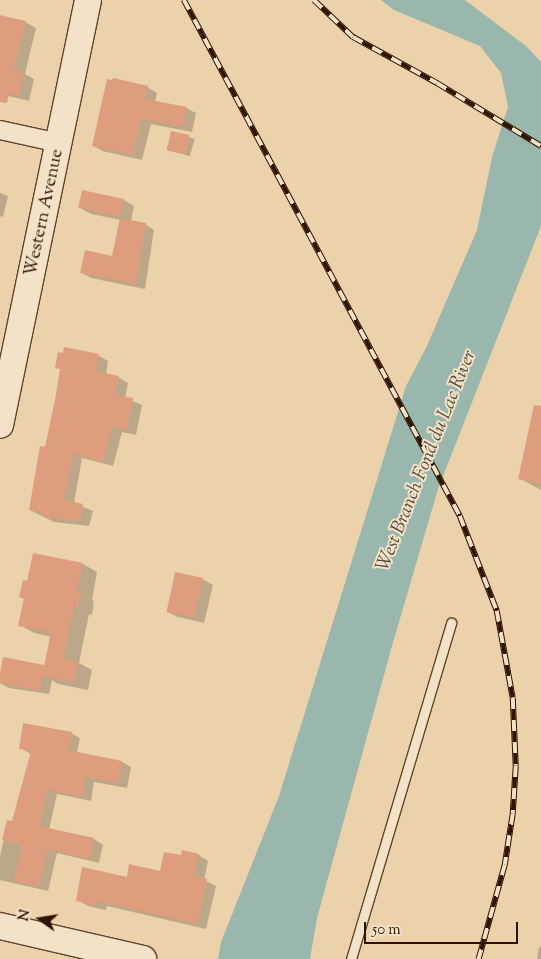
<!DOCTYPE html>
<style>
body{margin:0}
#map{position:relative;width:541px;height:959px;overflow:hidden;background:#ecd2ab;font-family:"Sorts Mill Goudy",serif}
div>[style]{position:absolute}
.water>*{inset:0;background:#99b7ac}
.shadow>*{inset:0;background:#0003;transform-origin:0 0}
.building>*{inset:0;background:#de9e7d;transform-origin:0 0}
.roads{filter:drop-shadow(1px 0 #5e442c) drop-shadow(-1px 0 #5e442c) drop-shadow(0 1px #5e442c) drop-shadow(0 -1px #5e442c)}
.lane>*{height:9px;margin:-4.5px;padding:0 4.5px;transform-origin:4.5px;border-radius:4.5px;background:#f3e2c8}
.street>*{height:18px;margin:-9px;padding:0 9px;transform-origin:9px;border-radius:9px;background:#f3e2c8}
.secondary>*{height:26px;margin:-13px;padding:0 13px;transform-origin:13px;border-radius:13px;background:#f3e2c8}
.rail>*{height:5.5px;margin-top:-2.75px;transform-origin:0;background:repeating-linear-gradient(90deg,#f3e2c8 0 11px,#2f1401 0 22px);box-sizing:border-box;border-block:1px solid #2f1401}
span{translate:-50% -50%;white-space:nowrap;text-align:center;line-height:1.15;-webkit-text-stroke:4px #f3e2c8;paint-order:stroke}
.street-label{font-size:18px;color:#2f1401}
.water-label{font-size:19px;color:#544d3d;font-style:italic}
.north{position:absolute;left:15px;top:894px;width:50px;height:50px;-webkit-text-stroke:4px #f3e2c8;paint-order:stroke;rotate:283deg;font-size:14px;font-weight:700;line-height:20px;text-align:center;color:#2f1401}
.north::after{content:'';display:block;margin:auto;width:18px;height:22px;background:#2f1401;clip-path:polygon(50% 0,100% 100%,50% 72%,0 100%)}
.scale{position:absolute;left:364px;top:922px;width:154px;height:22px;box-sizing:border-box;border:2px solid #2f1401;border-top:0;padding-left:6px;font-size:15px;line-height:18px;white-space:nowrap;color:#2f1401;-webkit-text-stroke:4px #f3e2c8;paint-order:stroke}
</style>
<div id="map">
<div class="water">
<div style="clip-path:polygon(381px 0,465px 0,526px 46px,541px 62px,541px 226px,438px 489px,392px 646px,317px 918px,310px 959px,218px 959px,221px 942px,279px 796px,406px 386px,426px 348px,477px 230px,492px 157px,508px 107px,501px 73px,480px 46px,394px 10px)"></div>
</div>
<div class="shadow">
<div style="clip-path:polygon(0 16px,25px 22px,36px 28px,25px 74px,34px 79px,29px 101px,0 94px)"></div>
<div style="clip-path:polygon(147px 87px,157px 93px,155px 102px,186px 108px,196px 113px,192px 132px,151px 124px,142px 160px,102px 151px,93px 145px)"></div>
<div style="left:172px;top:132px;width:24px;height:18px;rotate:17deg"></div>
<div style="clip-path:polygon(0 193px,8px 196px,3px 217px,0 216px)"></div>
<div style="clip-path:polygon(124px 200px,134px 206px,131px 221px,145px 224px,154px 230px,145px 289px,91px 278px,82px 273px,113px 257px,121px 220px,91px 214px,80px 208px)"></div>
<div style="clip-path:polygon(99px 356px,108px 361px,106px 374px,118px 377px,128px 383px,125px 398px,142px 405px,136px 435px,122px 432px,113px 466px,82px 458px,74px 503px,93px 511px,89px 526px,54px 522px,30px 510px,46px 448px,61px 370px,56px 367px)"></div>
<div style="clip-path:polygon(541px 439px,541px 490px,519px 478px)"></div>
<div style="clip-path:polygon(34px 555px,83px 564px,97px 572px,92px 600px,94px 601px,92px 615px,89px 614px,79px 663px,92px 670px,88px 690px,58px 684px,52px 680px,49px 694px,9px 688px,0 683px,4px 658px,45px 667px,51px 637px,34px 633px,20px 625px,25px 599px,20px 597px,28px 583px)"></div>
<div style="clip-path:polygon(202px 579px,213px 585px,204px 623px,178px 617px,167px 612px)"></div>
<div style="clip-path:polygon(71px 733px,80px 738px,77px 753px,122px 762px,131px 767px,127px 788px,94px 782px,91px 801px,57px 794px,49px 830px,94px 839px,103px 845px,99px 863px,57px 853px,48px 891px,0 880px,0 856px,8px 822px,12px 823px,31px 754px,20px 748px)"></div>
<div style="clip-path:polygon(199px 855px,208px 861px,204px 880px,216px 886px,206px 929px,107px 906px,106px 910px,88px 906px,78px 900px,127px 878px,161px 873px,182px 857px)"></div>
<div style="clip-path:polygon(539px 947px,541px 947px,541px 959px,537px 959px)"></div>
</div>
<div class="building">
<div style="clip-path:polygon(0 15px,26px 21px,14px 70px,24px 72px,19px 96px,9px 94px,7px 103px,0 102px)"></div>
<div style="clip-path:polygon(113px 78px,148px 86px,145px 99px,187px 107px,183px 127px,141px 119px,133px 155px,92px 146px,107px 79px,112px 80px)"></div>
<div style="left:171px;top:131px;width:19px;height:20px;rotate:12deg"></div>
<div style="left:82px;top:190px;width:43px;height:18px;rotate:12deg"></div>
<div style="clip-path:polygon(120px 218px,146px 223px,136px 284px,80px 273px,85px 250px,112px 256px)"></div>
<div style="clip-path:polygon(64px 347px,99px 354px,96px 371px,119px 376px,115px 395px,133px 398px,127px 430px,112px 427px,103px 462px,73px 454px,64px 500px,83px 504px,80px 521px,43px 517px,44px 513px,29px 510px,40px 446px,45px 447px,55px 400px,60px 369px,55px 368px,58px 352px,63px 353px)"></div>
<div style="clip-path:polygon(534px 405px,541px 406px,541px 484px,518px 479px)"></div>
<div style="clip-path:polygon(33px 553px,83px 563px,77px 591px,80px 592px,78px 608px,74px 607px,64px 658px,78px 661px,74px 682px,42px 676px,51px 632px,18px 626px,24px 598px,19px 597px,23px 580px,27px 581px)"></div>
<div style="left:175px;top:572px;width:29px;height:41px;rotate:12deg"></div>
<div style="left:3px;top:657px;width:42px;height:26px;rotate:11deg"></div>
<div style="clip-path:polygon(23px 723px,72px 732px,68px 750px,122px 761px,118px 783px,85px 777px,82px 797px,48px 790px,39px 826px,94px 838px,90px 859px,48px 849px,39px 887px,14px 881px,22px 845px,2px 840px,7px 820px,12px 821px,31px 751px,19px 749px)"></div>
<div style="clip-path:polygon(182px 850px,199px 854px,194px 876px,207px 879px,197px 924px,97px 901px,96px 905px,76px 901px,82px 867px,127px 877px,129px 864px,160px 871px,164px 852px,181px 855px)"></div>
</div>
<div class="roads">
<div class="lane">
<div style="left:351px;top:959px;width:351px;rotate:-73.4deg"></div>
</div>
<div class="street">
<div style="left:0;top:130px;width:60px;rotate:12.4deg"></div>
</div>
<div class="secondary">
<div style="left:0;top:425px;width:434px;rotate:-78.3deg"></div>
<div style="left:0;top:926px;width:147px;rotate:13deg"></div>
</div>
</div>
<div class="rail">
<div style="left:184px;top:0;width:585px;rotate:61.86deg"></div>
<div style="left:460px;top:516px;width:102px;rotate:68.7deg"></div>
<div style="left:497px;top:611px;width:88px;rotate:79.6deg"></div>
<div style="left:513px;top:698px;width:68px;rotate:87.5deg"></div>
<div style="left:516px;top:766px;width:48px;rotate:93.6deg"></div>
<div style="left:513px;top:814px;width:52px;rotate:98.9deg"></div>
<div style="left:505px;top:865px;width:98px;rotate:105.5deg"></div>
<div style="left:314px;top:0;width:54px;rotate:43.5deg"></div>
<div style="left:353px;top:37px;width:96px;rotate:28.7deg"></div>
<div style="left:437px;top:83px;width:122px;rotate:31.2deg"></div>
</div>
<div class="street-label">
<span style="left:45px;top:213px;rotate:-78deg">Western Avenue</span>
</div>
<div class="water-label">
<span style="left:427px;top:461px;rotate:-68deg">West Branch Fond du Lac River</span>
</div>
<div class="north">N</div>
<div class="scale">50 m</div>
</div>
